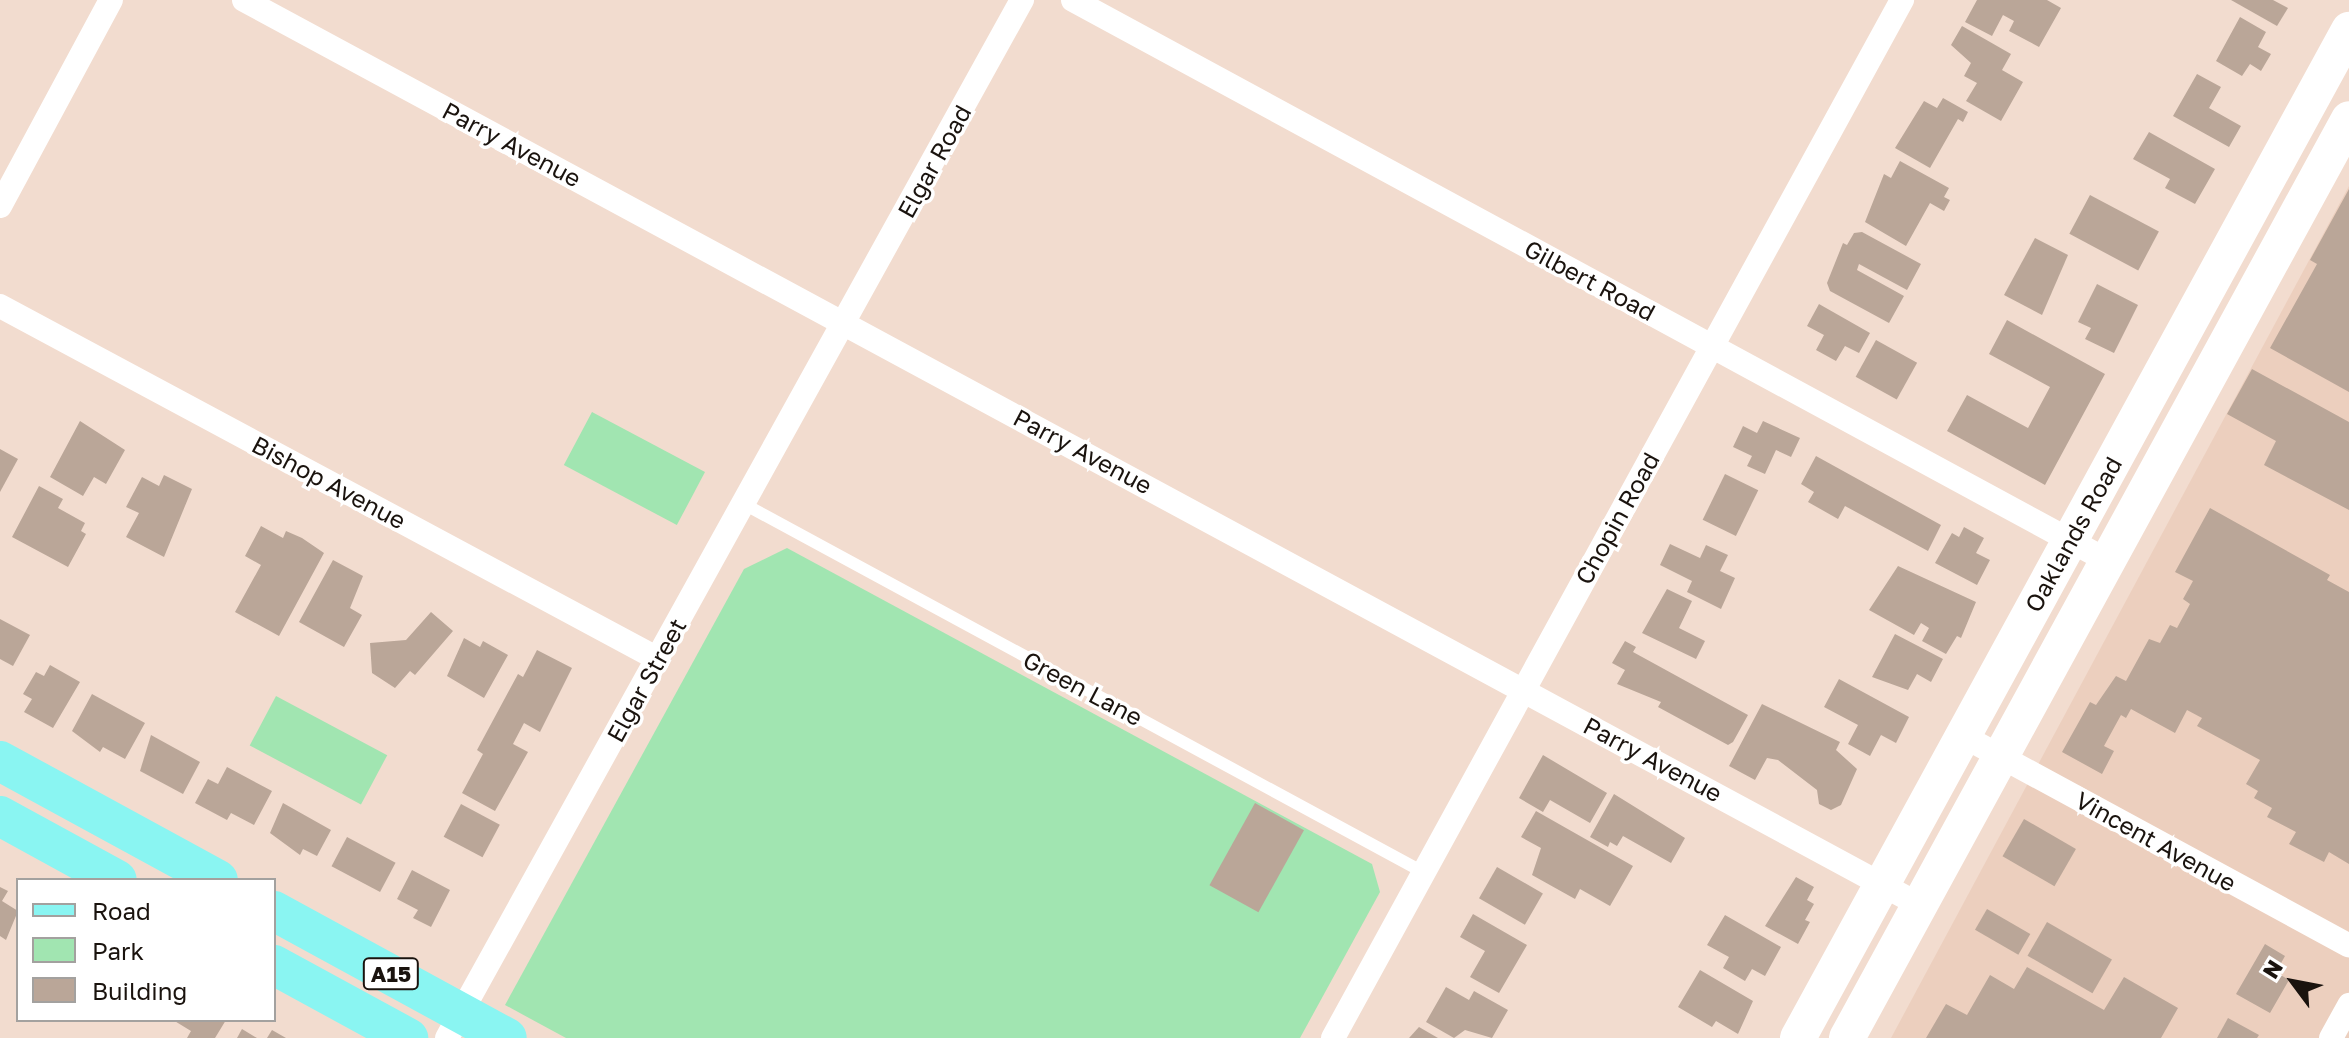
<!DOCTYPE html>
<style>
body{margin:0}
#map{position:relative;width:2349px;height:1038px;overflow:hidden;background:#f2dccf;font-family:"Golos Text",sans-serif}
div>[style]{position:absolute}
.built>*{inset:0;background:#eccfbe}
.green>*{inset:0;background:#a1e5b1;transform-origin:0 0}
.building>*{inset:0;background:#baa698;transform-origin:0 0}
.lane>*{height:12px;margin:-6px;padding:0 6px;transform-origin:6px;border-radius:6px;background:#fff}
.street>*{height:24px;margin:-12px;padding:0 12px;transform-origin:12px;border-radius:12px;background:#fff}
.secondary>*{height:36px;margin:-18px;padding:0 18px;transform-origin:18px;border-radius:18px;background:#fff}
.primary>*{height:40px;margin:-20px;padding:0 20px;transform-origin:20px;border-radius:20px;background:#8af5f2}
span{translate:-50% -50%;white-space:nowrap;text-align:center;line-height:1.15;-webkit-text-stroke:7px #fff;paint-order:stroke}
.shield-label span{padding:2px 6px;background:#fff;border:2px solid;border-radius:6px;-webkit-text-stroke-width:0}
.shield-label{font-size:22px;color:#1a130e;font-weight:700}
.street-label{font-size:24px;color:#1a130e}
.legend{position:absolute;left:16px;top:878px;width:260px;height:144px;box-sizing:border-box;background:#fff;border:2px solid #a3a19f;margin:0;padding:10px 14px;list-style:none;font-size:24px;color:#1a130e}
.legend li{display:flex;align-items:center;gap:16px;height:40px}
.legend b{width:40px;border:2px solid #a3a19f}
.north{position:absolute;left:2253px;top:942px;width:80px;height:80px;-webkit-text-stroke:6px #fff;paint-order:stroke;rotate:302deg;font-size:22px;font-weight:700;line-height:32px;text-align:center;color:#1a130e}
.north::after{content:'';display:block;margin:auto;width:28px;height:36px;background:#1a130e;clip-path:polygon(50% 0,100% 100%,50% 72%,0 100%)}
</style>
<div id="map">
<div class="built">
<div style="clip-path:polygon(2349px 186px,2349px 1038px,1891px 1038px)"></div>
</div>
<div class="green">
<div style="left:592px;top:412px;width:128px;height:60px;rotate:28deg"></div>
<div style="clip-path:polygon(787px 548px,1372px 864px,1380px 892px,1300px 1038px,566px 1038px,505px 1005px,744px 569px)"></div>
<div style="left:276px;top:696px;width:126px;height:56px;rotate:28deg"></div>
</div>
<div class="building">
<div style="clip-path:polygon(1977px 0,2047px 0,2061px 8px,2039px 47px,2009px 31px,2014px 21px,2003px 15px,1992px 36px,1965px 22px)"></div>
<div style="clip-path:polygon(2231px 0,2273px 0,2288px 8px,2277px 26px)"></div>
<div style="clip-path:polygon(2240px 17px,2266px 32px,2258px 47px,2271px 54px,2261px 71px,2250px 64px,2242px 76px,2216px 61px)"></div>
<div style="clip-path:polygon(1962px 26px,2011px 54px,2002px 70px,2023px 82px,2001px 121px,1966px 101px,1977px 83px,1964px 76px,1971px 63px,1951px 45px)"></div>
<div style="clip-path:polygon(2197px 74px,2221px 87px,2209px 108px,2241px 126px,2229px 147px,2173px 116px)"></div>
<div style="clip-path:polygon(1943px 98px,1968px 112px,1963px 122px,1958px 119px,1930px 168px,1895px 148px,1924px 101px,1937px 108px)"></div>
<div style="clip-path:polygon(2149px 132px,2215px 169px,2195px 204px,2165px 188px,2170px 179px,2133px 159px)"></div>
<div style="clip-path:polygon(1900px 161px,1949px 188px,1944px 197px,1950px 200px,1944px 211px,1930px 203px,1906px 246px,1865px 222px,1884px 174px,1891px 178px)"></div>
<div style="clip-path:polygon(2349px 189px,2349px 392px,2270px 348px,2317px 264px,2310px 260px)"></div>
<div style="left:2090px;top:195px;width:78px;height:44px;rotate:28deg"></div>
<div style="clip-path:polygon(1862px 232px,1921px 264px,1907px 290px,1859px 264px,1857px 270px,1904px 296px,1889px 323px,1830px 291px,1827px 283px,1843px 243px,1847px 245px,1854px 233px)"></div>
<div style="clip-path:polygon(2035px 238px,2068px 255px,2042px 315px,2004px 295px)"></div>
<div style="clip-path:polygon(2097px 284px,2138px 305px,2114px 353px,2085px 339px,2091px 328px,2078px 322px)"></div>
<div style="clip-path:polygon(1819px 304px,1870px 333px,1859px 353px,1845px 346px,1836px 361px,1816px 350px,1824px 335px,1807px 326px)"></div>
<div style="clip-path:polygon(2007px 320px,2105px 374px,2045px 485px,1947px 431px,1967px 395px,2028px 428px,2050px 387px,1989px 354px)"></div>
<div style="left:1876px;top:340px;width:47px;height:42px;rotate:29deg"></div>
<div style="clip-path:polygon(2252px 369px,2349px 422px,2349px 510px,2264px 465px,2276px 441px,2227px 414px)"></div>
<div style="clip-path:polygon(80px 421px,125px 450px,106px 484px,94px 477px,83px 496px,50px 477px)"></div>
<div style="clip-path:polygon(1763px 421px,1800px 438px,1791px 457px,1776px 450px,1765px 474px,1747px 466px,1752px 456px,1733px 447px,1743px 426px,1757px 433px)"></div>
<div style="clip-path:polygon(0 449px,18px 459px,0 492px)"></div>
<div style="clip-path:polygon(1816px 456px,1941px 525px,1928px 551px,1845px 506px,1838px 519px,1808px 502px,1814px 492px,1801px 484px)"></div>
<div style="left:1725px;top:474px;width:37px;height:51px;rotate:26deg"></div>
<div style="clip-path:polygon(164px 475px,192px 489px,164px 557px,126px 537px,139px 513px,126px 507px,142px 477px,159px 486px)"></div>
<div style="clip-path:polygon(39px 486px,63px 499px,58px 508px,85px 523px,81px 531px,86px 534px,68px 567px,12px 537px)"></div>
<div style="clip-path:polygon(2210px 508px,2330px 575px,2327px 580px,2349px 592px,2349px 864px,2329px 852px,2324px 862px,2289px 844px,2296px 832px,2267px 817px,2272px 808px,2254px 798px,2258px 791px,2246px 784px,2260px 760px,2197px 726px,2202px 718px,2187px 710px,2175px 733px,2131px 709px,2126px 718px,2121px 715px,2104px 746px,2114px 751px,2102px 774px,2062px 752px,2090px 702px,2096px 705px,2116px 676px,2126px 681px,2149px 639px,2160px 643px,2170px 625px,2177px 628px,2190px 604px,2183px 599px,2193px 581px,2175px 572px)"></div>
<div style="clip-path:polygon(261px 526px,283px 538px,286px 531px,302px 538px,324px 553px,279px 636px,235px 612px,261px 565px,245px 556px)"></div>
<div style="clip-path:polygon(1964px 527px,1984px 538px,1976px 553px,1990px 560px,1977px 585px,1935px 563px,1952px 533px,1959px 537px)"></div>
<div style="clip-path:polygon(1670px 544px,1700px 558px,1706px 545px,1728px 555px,1720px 571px,1735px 578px,1721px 609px,1687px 592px,1692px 581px,1660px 565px)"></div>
<div style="clip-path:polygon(333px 560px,363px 576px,350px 608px,362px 615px,344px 647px,299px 622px)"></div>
<div style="clip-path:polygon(1898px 566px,1976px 602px,1961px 638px,1957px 636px,1946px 654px,1922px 641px,1929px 628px,1921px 623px,1914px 635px,1869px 610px)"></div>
<div style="clip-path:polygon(1667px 589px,1692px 601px,1679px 628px,1705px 641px,1696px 659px,1642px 633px)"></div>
<div style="clip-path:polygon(431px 612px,453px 631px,415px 675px,410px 671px,395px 688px,372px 673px,370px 643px,406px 640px)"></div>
<div style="clip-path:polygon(0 619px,30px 635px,13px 666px,0 659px)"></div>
<div style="clip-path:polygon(1895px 634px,1943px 659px,1931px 682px,1917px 674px,1908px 690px,1872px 677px)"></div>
<div style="clip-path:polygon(464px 638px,480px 647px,483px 641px,508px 655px,484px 698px,447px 676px)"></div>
<div style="clip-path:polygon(1625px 641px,1636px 647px,1633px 652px,1748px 715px,1733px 742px,1728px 745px,1658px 707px,1661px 702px,1617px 684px,1625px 670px,1612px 663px)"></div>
<div style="clip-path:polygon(537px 650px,572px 668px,540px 732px,524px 723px,513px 744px,528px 752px,495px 811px,462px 793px,483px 754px,477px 750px,518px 674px,523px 677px)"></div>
<div style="clip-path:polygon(50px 665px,80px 682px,53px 728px,24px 712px,32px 699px,23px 694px,36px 672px,44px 676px)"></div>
<div style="clip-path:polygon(1839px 679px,1909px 717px,1896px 743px,1881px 735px,1870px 756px,1848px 744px,1858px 725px,1824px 707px)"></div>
<div style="clip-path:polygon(92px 694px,145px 723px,125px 759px,103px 747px,100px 752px,72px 731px)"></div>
<div style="clip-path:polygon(1762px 704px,1840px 742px,1836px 750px,1857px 769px,1841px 805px,1831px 810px,1819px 804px,1817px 790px,1778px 760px,1767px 758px,1755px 780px,1729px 766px)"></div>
<div style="clip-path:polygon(151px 735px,200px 762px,183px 794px,140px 771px)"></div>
<div style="clip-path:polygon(1543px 755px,1607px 793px,1590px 823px,1550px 800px,1543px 812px,1519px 798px)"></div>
<div style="clip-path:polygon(227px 767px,272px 791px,254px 825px,231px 813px,227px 820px,195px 803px,208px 779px,218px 784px)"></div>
<div style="clip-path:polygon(1614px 794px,1685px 838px,1671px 863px,1623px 836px,1617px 846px,1610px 842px,1608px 847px,1590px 837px)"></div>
<div style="clip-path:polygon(283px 803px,331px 830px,317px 856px,303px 849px,300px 855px,270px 833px)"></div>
<div style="left:1255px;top:803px;width:56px;height:94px;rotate:29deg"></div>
<div style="left:461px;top:804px;width:44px;height:37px;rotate:28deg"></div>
<div style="clip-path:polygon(1536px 811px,1633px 866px,1610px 906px,1580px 889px,1575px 899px,1532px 875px,1541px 848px,1521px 837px)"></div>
<div style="left:2024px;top:819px;width:60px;height:43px;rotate:30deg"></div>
<div style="left:347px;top:837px;width:55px;height:33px;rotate:28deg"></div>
<div style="left:1497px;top:867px;width:53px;height:36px;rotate:30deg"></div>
<div style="clip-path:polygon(412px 870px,450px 890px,431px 927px,413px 918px,418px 910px,397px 899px)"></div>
<div style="clip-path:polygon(1796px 877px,1814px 887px,1807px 900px,1814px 904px,1805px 920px,1810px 922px,1798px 944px,1765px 926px)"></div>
<div style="clip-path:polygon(0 887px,8px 891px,2px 901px,18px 911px,6px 940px,0 936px)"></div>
<div style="left:1987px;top:909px;width:50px;height:24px;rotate:30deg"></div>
<div style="clip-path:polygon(1473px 914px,1527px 945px,1499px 993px,1470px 977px,1485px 951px,1460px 937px)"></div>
<div style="clip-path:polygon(1725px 915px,1781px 947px,1765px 976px,1752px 969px,1745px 981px,1723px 968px,1729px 957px,1707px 945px)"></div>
<div style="left:2047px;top:922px;width:75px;height:39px;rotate:30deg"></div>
<div style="clip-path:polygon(2265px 944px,2285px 956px,2276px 972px,2289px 980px,2270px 1013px,2236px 994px)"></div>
<div style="clip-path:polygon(2027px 967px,2104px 1010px,2124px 977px,2178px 1008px,2161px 1038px,1926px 1038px,1946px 1004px,1967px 1015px,1990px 975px,2014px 989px)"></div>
<div style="clip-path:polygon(1700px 970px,1753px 1001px,1738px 1034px,1716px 1021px,1712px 1027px,1678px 1007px)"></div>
<div style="clip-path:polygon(1446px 987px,1469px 1000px,1474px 991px,1508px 1010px,1492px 1038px,1465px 1030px,1454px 1038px,1426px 1022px)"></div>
<div style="clip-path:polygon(2228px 1018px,2259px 1035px,2257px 1038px,2217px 1038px)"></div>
<div style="clip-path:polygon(173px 1020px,226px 1020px,215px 1038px,187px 1038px,191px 1031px)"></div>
<div style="clip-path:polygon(1419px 1027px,1438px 1038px,1409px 1038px)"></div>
<div style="clip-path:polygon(242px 1029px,257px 1038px,237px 1038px)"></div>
<div style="clip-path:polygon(272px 1030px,286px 1038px,267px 1038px)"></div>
</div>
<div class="lane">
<div style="left:744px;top:504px;width:772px;rotate:28.46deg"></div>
</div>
<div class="street">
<div style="left:244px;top:0;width:1905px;rotate:28.37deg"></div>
<div style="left:1073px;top:0;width:1177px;rotate:28.46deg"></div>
<div style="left:0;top:206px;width:234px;rotate:-61.7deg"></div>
<div style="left:0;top:306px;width:747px;rotate:28.21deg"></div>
<div style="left:1963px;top:736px;width:439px;rotate:28.5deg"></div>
<div style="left:447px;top:1038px;width:1187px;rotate:-61.02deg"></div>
<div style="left:1333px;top:1038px;width:1184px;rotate:-61.27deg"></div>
<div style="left:2331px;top:1038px;width:38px;rotate:-61deg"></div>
</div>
<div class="secondary">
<div style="left:1798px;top:1038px;width:1149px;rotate:-61.34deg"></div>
<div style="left:1847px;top:1038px;width:1047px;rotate:-61.35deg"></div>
</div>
<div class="primary">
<div style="left:0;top:761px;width:248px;rotate:28.6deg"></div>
<div style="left:0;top:816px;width:133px;rotate:28.7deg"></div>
<div style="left:274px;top:911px;width:265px;rotate:28.6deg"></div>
<div style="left:274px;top:965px;width:153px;rotate:28.6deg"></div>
</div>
<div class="shield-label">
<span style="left:391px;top:974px">A15</span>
</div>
<div class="street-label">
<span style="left:512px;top:144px;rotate:28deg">Parry Avenue</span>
<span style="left:934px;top:161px;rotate:-61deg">Elgar Road</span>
<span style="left:1590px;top:280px;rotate:28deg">Gilbert Road</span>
<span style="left:1083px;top:451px;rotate:28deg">Parry Avenue</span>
<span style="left:329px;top:482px;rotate:28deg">Bishop Avenue</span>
<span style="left:1617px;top:518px;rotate:-61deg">Chopin Road</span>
<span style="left:2073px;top:534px;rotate:-61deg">Oaklands Road</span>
<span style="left:646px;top:680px;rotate:-61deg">Elgar Street</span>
<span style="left:1083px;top:688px;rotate:28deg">Green Lane</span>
<span style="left:1653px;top:759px;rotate:28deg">Parry Avenue</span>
<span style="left:2156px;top:841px;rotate:29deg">Vincent Avenue</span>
</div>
<ul class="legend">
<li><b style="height:10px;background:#8af5f2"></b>Road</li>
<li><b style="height:22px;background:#a1e5b1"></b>Park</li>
<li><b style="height:22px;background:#baa698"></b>Building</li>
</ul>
<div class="north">N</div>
</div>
